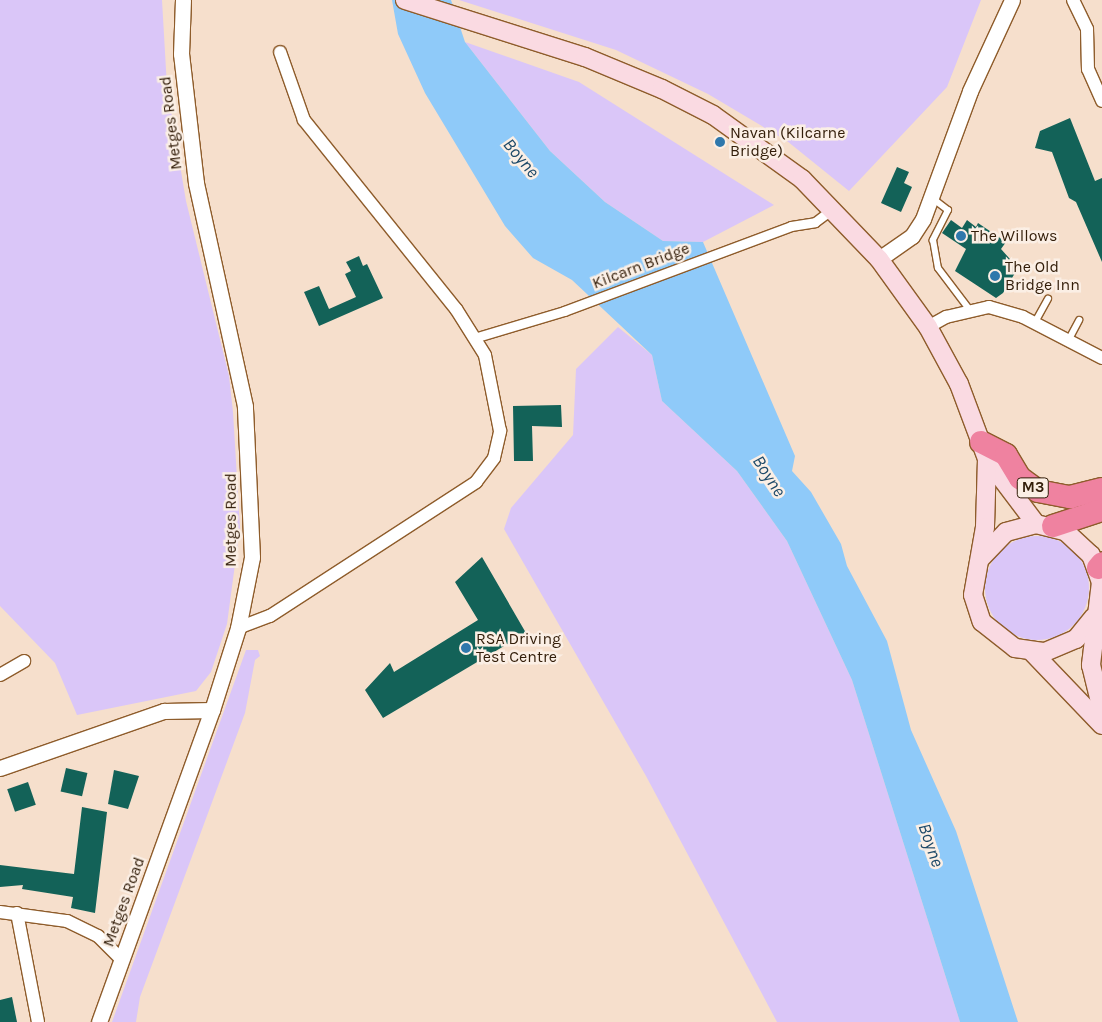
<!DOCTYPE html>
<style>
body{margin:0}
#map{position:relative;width:1102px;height:1022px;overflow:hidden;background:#f6dfcc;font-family:Karla,sans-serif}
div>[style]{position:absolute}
.green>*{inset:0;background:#dac6f8}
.round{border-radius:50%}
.water>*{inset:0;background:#8fcaf9}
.building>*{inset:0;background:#136258;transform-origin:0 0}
.roads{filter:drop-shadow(1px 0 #8e5c2b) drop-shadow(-1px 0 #8e5c2b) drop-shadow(0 1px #8e5c2b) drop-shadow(0 -1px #8e5c2b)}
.service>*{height:6px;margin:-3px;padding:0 3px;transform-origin:3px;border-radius:3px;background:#fff}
.pedestrian>*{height:9px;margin:-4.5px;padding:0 4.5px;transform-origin:4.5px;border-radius:4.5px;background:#fff}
.minor>*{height:12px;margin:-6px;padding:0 6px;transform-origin:6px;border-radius:6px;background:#fff}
.tertiary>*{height:15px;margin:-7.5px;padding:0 7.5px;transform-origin:7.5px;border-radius:7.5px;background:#fff}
.secondary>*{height:18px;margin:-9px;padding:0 9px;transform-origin:9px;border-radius:9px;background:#fadae2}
.motorway>*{height:22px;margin:-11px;padding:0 11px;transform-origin:11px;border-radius:11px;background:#ef82a0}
.dots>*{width:14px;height:14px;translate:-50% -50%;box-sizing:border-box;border:2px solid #fbefe5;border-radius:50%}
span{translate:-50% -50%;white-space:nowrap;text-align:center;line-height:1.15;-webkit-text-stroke:5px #fbefe5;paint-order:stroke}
.shield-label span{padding:1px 4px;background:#fbefe5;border:1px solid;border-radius:4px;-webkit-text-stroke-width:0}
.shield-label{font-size:15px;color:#321d09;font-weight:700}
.street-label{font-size:16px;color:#321d09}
.poi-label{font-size:16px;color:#321d09}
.left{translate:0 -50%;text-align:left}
.water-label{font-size:18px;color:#1e4a69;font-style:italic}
</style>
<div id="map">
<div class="green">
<div style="clip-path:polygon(0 0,162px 0,167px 87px,186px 201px,229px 376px,233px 412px,240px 527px,227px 624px,211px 672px,196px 691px,77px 715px,55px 663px,0 606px)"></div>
<div style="clip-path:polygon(459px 0,981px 0,947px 87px,849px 191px,787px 141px,708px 94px,616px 50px)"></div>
<div style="clip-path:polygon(465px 42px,579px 82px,774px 205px,703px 242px,663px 241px,605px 202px,550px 151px)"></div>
<div style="clip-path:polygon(618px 327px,652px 355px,662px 401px,737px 471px,787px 541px,852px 680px,960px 1022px,777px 1022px,646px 776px,504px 529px,511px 508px,573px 435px,576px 369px)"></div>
<div class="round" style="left:985px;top:536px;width:104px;height:104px"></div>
<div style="clip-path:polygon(246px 650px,258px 650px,260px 656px,255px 660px,245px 713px,140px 997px,136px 1022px,112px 1022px)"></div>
</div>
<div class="water">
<div style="clip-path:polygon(392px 0,451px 0,465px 42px,550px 151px,605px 202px,663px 241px,703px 242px,795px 456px,792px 471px,811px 492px,841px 544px,847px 566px,887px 641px,911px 730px,956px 831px,1018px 1022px,960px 1022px,852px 680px,787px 541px,737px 471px,662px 401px,652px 355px,572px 280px,533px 258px,505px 226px,425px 93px,398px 34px)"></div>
</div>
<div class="building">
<div style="clip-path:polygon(1070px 118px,1095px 181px,1102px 178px,1102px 262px,1076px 202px,1069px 198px,1052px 152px,1035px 148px,1040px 131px)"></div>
<div style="clip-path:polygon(897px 167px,909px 172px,904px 183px,912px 187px,901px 212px,881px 203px)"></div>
<div style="clip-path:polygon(951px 220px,962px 228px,967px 220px,976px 227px,978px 223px,1006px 242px,1001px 249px,1018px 268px,1003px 293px,996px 298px,955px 271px,966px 249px,942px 233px)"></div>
<div style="clip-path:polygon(359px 256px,363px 266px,367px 264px,383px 298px,319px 326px,304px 292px,319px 286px,329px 309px,356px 297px,345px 274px,351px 271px,346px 262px)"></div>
<div style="clip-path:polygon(561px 405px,562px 427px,532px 426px,533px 461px,514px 461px,513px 406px)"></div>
<div style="clip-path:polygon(482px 557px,526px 633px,383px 718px,365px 690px,390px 663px,394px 672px,478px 620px,455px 582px)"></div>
<div style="left:66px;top:768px;width:22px;height:24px;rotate:13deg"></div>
<div style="clip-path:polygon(114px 770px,139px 776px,128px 809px,108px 804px)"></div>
<div style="left:28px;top:782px;width:24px;height:22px;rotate:71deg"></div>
<div style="clip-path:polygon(82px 807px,107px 812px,95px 913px,71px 908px,73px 897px,22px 889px,23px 885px,0 887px,0 865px,74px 874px)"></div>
<div style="clip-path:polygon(12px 997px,17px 1022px,0 1022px,0 1000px)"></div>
</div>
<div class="roads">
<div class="service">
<div style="left:932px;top:198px;width:20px;rotate:37deg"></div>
<div style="left:948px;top:210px;width:34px;rotate:117deg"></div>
<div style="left:933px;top:240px;width:28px;rotate:80deg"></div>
<div style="left:938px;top:268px;width:51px;rotate:52.9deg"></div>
<div style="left:1034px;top:324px;width:29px;rotate:-61deg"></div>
<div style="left:1068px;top:341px;width:24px;rotate:-62deg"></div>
</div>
<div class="pedestrian">
<div style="left:474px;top:338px;width:94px;rotate:-16.7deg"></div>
<div style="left:564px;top:311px;width:242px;rotate:-20.5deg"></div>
<div style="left:791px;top:226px;width:24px;rotate:-9deg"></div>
<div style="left:815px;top:222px;width:21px;rotate:-37deg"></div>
</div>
<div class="minor">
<div style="left:1073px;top:0;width:32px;rotate:64deg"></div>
<div style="left:1087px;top:29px;width:40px;rotate:88.6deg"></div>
<div style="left:1088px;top:69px;width:35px;rotate:66deg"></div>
<div style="left:928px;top:327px;width:21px;rotate:-29deg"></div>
<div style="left:946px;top:317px;width:44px;rotate:-13.1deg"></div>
<div style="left:989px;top:307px;width:35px;rotate:16deg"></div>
<div style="left:1023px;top:317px;width:89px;rotate:27.4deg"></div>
<div style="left:238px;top:628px;width:34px;rotate:-21deg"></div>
<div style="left:270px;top:616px;width:246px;rotate:-33deg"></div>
<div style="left:476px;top:482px;width:30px;rotate:-53deg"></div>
<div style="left:494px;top:458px;width:28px;rotate:-77deg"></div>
<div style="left:500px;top:431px;width:77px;rotate:-101.2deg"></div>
<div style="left:485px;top:355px;width:54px;rotate:-122.2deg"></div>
<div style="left:456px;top:309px;width:243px;rotate:-128.8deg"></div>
<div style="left:304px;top:120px;width:72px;rotate:-109.4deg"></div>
<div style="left:0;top:675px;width:28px;rotate:-30deg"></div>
<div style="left:0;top:912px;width:68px;rotate:7.7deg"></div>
<div style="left:67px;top:921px;width:34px;rotate:26deg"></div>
<div style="left:98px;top:936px;width:34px;rotate:45deg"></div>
<div style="left:17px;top:913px;width:111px;rotate:79.1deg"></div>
</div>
<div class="tertiary">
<div style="left:879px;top:259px;width:40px;rotate:-34.9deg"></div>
<div style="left:912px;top:236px;width:20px;rotate:-57deg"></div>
<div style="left:923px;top:219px;width:136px;rotate:-69.8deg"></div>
<div style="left:970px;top:91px;width:100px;rotate:-65.2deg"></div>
<div style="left:0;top:768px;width:174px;rotate:-19.2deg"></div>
<div style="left:164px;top:711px;width:48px;rotate:-1.2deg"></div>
<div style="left:99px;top:1022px;width:332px;rotate:-70.1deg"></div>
<div style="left:212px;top:710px;width:86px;rotate:-72.4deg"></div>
<div style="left:238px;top:628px;width:72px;rotate:-78.8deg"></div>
<div style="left:252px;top:557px;width:151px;rotate:-92.7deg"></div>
<div style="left:245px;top:406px;width:228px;rotate:-102.4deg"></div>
<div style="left:196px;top:183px;width:130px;rotate:-96.6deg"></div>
<div style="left:181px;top:54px;width:54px;rotate:-87.9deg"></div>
</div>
<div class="secondary">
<div style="left:405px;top:0;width:189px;rotate:17.6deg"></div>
<div style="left:585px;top:57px;width:83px;rotate:22.6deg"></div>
<div style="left:662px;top:89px;width:57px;rotate:27deg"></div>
<div style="left:713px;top:115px;width:110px;rotate:35.7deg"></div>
<div style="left:802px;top:179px;width:111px;rotate:46.1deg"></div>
<div style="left:879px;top:259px;width:84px;rotate:54.2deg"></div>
<div style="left:928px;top:327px;width:65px;rotate:61.5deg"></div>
<div style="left:959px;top:384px;width:80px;rotate:69.5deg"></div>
<div style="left:987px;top:459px;width:81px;rotate:53deg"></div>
<div style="left:987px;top:459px;width:68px;rotate:91.7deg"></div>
<div style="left:985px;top:527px;width:69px;rotate:100deg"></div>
<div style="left:973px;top:595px;width:28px;rotate:72deg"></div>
<div style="left:982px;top:622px;width:42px;rotate:38.2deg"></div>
<div style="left:1015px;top:648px;width:30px;rotate:8deg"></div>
<div style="left:1045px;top:652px;width:34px;rotate:-23deg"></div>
<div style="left:1076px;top:639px;width:28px;rotate:-51deg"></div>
<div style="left:981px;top:558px;width:36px;rotate:-46deg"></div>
<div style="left:1006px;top:532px;width:31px;rotate:-15deg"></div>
<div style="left:1036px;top:524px;width:30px;rotate:14deg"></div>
<div style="left:1065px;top:531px;width:35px;rotate:43deg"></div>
<div style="left:1091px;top:555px;width:29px;rotate:70deg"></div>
<div style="left:1101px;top:582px;width:84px;rotate:96.9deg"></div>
<div style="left:1091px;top:665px;width:46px;rotate:76.3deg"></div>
<div style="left:1032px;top:652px;width:101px;rotate:46.2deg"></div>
</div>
<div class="motorway">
<div style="left:981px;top:442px;width:28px;rotate:27deg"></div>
<div style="left:1006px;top:455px;width:27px;rotate:59deg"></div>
<div style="left:1020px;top:478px;width:22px;rotate:36deg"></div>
<div style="left:1038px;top:491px;width:33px;rotate:11deg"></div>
<div style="left:1070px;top:497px;width:33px;rotate:-14deg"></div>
<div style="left:1053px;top:526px;width:52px;rotate:-18.1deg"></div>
<div style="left:1098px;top:568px;width:6px;rotate:-51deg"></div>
</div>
</div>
<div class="dots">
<div style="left:720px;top:142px;background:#2f78ac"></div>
<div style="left:961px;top:236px;background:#2f78ac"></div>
<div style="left:995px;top:276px;background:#2f78ac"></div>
<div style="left:466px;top:648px;background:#2f78ac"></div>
</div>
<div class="shield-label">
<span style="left:1033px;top:488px">M3</span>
</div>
<div class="street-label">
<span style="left:171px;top:123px;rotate:-97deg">Metges Road</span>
<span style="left:641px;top:266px;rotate:-21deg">Kilcarn Bridge</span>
<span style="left:231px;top:520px;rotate:-90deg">Metges Road</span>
<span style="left:124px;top:902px;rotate:-70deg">Metges Road</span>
</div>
<div class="poi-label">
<span class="left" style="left:730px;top:142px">Navan (Kilcarne<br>Bridge)</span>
<span class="left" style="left:971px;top:236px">The Willows</span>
<span class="left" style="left:1005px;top:276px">The Old<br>Bridge Inn</span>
<span class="left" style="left:476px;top:648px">RSA Driving<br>Test Centre</span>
</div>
<div class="water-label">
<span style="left:521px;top:158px;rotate:50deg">Boyne</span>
<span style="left:769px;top:476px;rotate:57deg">Boyne</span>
<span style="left:931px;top:845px;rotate:71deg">Boyne</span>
</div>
</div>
